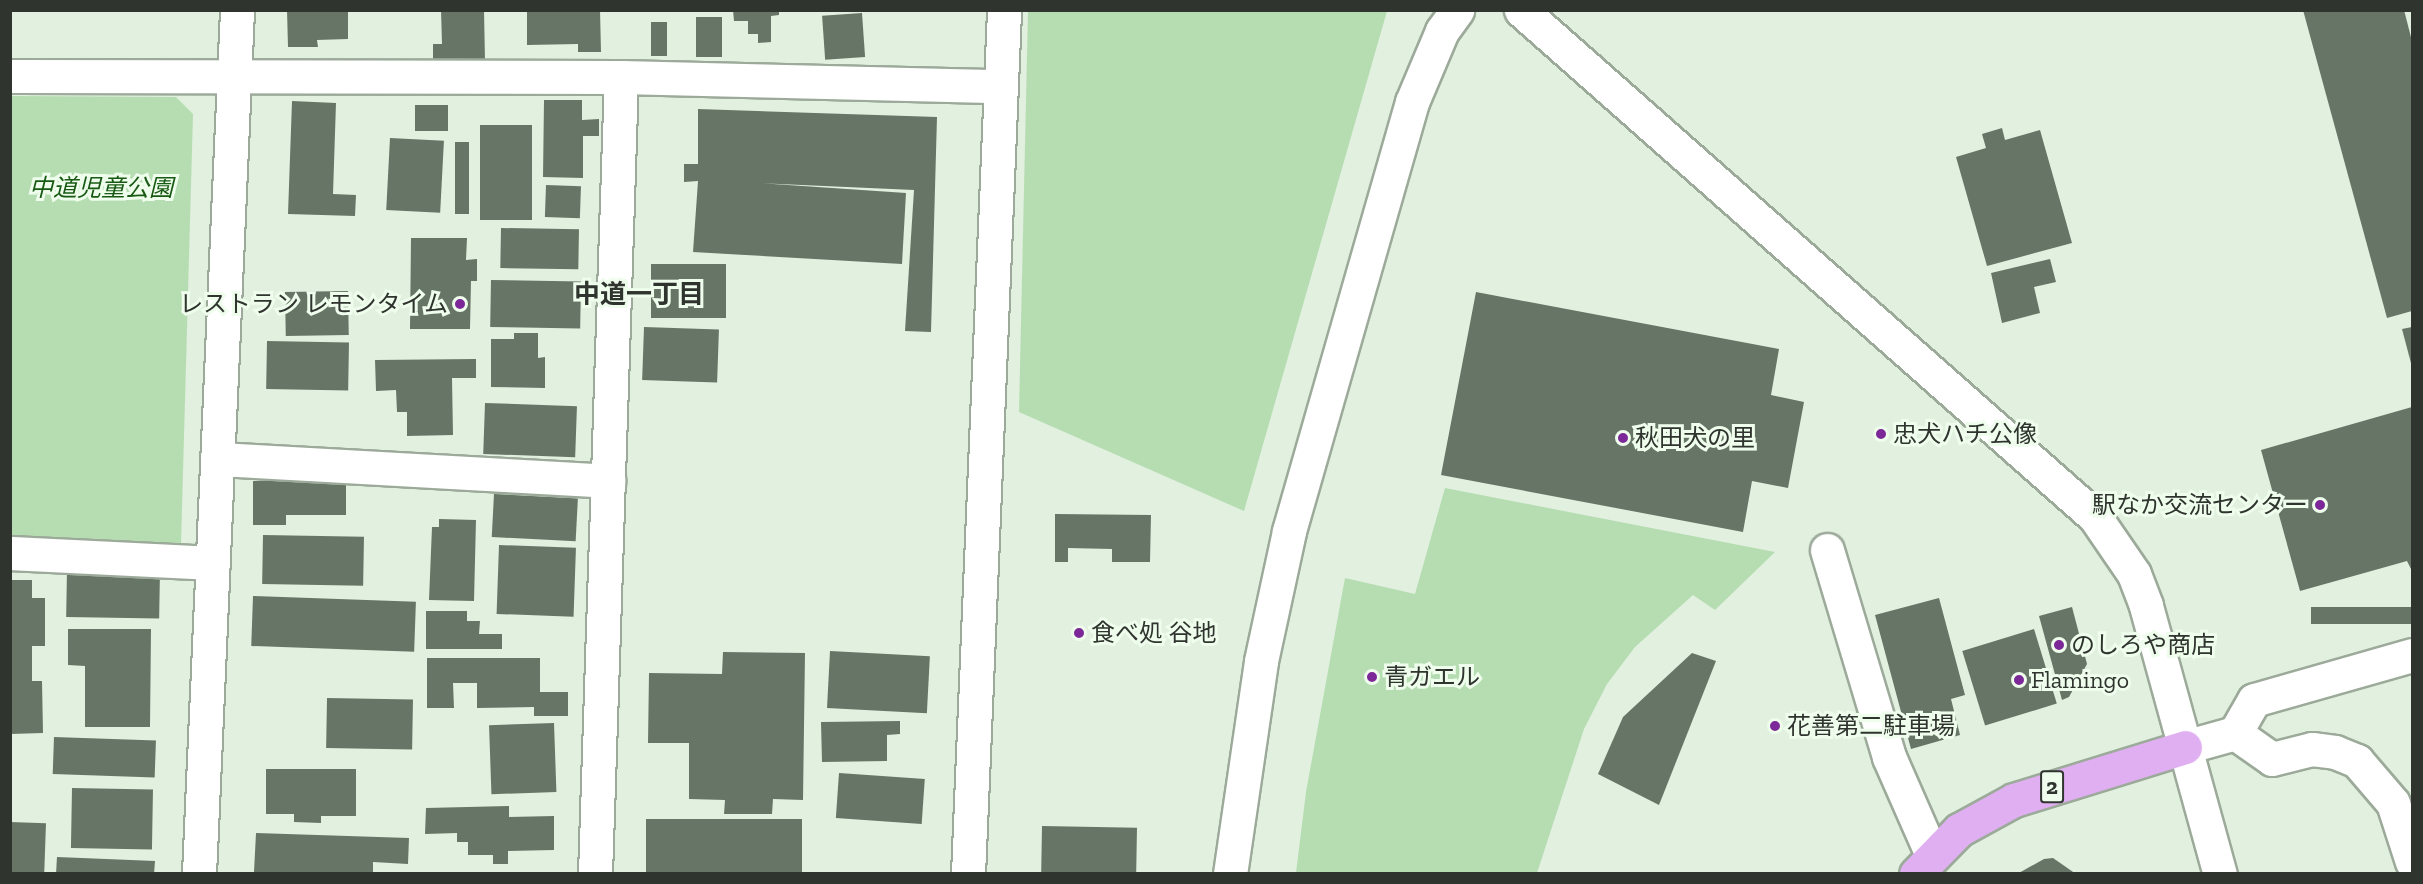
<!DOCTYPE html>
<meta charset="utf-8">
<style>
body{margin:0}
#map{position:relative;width:2423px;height:884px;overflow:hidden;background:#e1f0df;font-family:"Zilla Slab","Noto Sans JP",serif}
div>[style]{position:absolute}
.green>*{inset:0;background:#b6dcb2}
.building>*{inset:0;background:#677566;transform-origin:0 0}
.roads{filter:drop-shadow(2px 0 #9caa9a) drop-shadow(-2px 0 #9caa9a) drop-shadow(0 2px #9caa9a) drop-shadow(0 -2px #9caa9a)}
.minor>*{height:33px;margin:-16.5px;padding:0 16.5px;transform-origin:16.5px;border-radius:16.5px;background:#fff}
.tertiary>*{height:33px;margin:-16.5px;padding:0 16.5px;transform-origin:16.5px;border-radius:16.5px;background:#fff}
.primary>*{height:33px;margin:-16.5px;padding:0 16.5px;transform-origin:16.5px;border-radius:16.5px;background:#e0aff2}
.dots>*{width:16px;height:16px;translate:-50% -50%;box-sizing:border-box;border:3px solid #eefdec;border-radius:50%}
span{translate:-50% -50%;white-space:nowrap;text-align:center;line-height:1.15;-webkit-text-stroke:6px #eefdec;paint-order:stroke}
.shield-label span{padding:2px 4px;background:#eefdec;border:2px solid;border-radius:4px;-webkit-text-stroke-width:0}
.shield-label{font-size:22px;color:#2f342e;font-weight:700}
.park-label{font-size:24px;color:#185a13;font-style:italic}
.poi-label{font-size:24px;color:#2f342e}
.right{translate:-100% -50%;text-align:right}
.left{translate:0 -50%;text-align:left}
.neighbourhood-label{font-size:26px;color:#2f342e;font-weight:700}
.frame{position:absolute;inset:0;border:12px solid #2f342e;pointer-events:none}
</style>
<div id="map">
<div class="green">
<div style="clip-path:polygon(1028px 11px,1387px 11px,1244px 511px,1019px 412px)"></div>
<div style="clip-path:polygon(11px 96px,176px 97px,193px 114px,181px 544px,11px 538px)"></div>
<div style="clip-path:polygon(1445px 488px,1775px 552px,1715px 610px,1693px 595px,1635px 647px,1607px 684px,1584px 729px,1537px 873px,1296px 873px,1306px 792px,1345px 578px,1415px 594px)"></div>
</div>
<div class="building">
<div style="clip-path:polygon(287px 10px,348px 10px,348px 39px,317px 40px,318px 47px,288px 47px)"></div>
<div style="clip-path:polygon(441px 10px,484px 10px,485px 61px,433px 62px,433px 44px,442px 44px)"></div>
<div style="clip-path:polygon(527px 10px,600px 10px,601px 52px,578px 52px,578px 44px,527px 45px)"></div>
<div style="clip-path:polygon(733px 10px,779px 10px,779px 15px,771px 16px,771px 42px,758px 43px,758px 34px,748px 34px,748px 21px,734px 21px)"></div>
<div style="clip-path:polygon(2303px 10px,2404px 10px,2412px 41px,2412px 311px,2387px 318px)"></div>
<div style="left:862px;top:13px;width:44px;height:40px;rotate:86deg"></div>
<div style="left:722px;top:17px;width:40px;height:26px;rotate:90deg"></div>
<div style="left:651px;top:22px;width:16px;height:34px"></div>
<div style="clip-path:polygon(544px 100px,582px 100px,582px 120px,599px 119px,599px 136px,583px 136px,583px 178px,543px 177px)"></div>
<div style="clip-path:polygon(292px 101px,336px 103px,333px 194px,356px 195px,355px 216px,288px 214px)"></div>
<div style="left:415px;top:105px;width:33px;height:26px"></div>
<div style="clip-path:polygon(698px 109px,937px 117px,931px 332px,905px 331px,914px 190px,759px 183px,906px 193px,902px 264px,693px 252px,698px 181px,684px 182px,684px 164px,698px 164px)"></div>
<div style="left:480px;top:125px;width:52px;height:95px"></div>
<div style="clip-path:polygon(2002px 128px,2005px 140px,2040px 130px,2072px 243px,1987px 266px,1956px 157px,1986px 148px,1982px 134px)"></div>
<div style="left:390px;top:138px;width:54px;height:72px;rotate:3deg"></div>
<div style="left:469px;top:142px;width:72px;height:14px;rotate:90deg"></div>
<div style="left:546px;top:185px;width:35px;height:32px;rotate:2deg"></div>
<div style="left:501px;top:228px;width:78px;height:40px;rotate:1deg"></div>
<div style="clip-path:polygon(411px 238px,467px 238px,466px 260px,477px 259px,477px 281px,471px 281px,470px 329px,410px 329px)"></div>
<div style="clip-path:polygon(2050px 259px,2056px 282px,2034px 287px,2040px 313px,2002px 323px,1991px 273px)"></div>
<div style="left:651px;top:264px;width:75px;height:54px"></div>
<div style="left:491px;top:280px;width:90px;height:47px;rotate:1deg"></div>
<div style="left:348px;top:291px;width:44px;height:63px;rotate:89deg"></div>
<div style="clip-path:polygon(1476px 292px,1779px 349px,1771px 395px,1804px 402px,1788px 488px,1752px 481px,1743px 532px,1441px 475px)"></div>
<div style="left:644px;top:327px;width:75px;height:53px;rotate:2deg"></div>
<div style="clip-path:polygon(2412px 327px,2412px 367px,2402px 329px)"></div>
<div style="clip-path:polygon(514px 333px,538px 333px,538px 358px,545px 357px,545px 388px,491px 387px,491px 339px,514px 339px)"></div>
<div style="left:267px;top:341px;width:82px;height:48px;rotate:1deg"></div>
<div style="clip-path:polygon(476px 359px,476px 378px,452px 378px,453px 435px,407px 436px,407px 412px,397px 412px,396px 390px,376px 391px,375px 360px)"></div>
<div style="left:485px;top:403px;width:92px;height:51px;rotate:2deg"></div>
<div style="clip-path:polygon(2412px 407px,2412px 571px,2407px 561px,2300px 591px,2261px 450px)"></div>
<div style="clip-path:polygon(253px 481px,346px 481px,346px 515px,286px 515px,286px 525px,253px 525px)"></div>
<div style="left:494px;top:494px;width:84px;height:43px;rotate:3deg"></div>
<div style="clip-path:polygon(1055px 514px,1151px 515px,1150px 562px,1112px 562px,1112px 549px,1068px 548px,1068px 562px,1055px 562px)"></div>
<div style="clip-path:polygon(439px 519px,476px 520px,474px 601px,429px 600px,432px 527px,439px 527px)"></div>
<div style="left:263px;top:535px;width:101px;height:49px;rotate:1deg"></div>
<div style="left:499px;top:545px;width:77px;height:69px;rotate:2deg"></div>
<div style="left:67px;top:569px;width:93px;height:48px;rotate:1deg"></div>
<div style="clip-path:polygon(10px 580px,32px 580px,32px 598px,45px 598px,45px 646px,32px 646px,32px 681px,42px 681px,43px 733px,10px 734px)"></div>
<div style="left:253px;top:596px;width:163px;height:50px;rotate:2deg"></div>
<div style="clip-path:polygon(1939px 598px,1965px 695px,1951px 699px,1960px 735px,1911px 749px,1875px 615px)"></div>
<div style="clip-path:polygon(2072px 607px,2087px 664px,2069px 697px,2062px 700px,2039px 616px)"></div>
<div style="left:2412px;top:607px;width:17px;height:101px;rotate:90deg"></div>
<div style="clip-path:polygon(426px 611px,467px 611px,467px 621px,480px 621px,479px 634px,502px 634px,502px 649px,426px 649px)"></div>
<div style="clip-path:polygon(68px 629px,151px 629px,150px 727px,85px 727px,85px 666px,68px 665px)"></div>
<div style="left:2034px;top:629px;width:78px;height:75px;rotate:73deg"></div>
<div style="left:830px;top:651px;width:100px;height:57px;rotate:3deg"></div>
<div style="clip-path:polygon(723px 652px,805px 653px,803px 800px,773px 799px,772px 814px,724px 814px,725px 800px,689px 799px,689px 743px,648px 743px,649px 673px,722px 674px)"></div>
<div style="clip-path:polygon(1692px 653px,1716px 661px,1659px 805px,1598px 774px,1623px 717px)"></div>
<div style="clip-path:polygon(427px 658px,540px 658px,540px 692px,568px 692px,568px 716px,534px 716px,534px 707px,477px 708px,477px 683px,453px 683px,454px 708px,427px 708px)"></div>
<div style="left:327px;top:698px;width:86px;height:50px;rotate:1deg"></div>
<div style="clip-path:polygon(900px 721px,900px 734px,887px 735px,887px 761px,822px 762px,821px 722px)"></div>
<div style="left:554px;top:723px;width:69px;height:65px;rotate:88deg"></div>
<div style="left:54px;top:737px;width:102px;height:37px;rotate:2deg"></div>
<div style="clip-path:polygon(266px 769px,356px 769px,356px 816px,321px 816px,321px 823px,294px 822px,294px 814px,266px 814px)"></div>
<div style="left:839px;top:773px;width:86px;height:45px;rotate:4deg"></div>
<div style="left:72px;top:788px;width:81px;height:60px;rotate:1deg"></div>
<div style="clip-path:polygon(509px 806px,509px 817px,554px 816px,554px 850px,508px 851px,508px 864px,493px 864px,493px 855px,468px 855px,468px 842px,457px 842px,457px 833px,425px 834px,426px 808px)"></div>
<div style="left:646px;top:819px;width:156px;height:54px"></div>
<div style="left:10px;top:822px;width:36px;height:52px;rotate:2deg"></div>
<div style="left:1042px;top:826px;width:95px;height:48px;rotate:1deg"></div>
<div style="clip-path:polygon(256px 833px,409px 838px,408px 864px,373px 862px,373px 874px,254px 872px)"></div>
<div style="clip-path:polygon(57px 857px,155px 861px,154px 874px,56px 874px)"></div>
<div style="clip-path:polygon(2053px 858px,2076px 874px,2017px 874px,2044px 859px)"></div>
</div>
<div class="roads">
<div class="minor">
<div style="left:10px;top:76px;width:611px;rotate:0.09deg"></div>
<div style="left:621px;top:77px;width:379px;rotate:1.4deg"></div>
<div style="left:218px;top:459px;width:391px;rotate:3.2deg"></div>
<div style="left:1827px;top:550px;width:216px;rotate:73.3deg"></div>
<div style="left:1889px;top:757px;width:107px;rotate:66.3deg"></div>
<div style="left:10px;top:553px;width:203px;rotate:2.8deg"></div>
<div style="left:199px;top:874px;width:865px;rotate:-87.48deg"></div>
<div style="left:595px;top:874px;width:797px;rotate:-88.13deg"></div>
</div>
<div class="tertiary">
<div style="left:1521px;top:10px;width:766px;rotate:41.45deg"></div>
<div style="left:2095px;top:517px;width:69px;rotate:55.6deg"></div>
<div style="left:2134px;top:574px;width:34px;rotate:69deg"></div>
<div style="left:2146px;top:606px;width:278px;rotate:74.6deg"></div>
<div style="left:2235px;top:733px;width:45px;rotate:35.1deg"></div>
<div style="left:2272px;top:759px;width:41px;rotate:-14deg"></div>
<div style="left:2312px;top:749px;width:23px;rotate:7deg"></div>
<div style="left:2335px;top:752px;width:24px;rotate:22deg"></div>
<div style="left:2357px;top:761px;width:55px;rotate:49.4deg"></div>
<div style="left:2393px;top:803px;width:62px;rotate:72.1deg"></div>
<div style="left:2185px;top:747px;width:52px;rotate:-15.6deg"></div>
<div style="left:2235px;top:733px;width:38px;rotate:-60deg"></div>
<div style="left:2254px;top:700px;width:164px;rotate:-15.9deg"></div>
<div style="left:968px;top:874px;width:865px;rotate:-87.61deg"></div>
<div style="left:1230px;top:874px;width:215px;rotate:-81.7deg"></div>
<div style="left:1261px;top:661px;width:133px;rotate:-77.8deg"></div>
<div style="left:1289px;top:531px;width:446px;rotate:-74deg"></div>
<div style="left:1412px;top:102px;width:77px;rotate:-67.1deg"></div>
<div style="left:1442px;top:31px;width:26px;rotate:-54deg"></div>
</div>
<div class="primary">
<div style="left:1916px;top:874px;width:62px;rotate:-45.7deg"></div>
<div style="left:1959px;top:830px;width:63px;rotate:-28.6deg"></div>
<div style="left:2014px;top:800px;width:179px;rotate:-17.2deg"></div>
</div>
</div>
<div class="dots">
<div style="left:460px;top:304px;background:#7d2898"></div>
<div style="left:1881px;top:434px;background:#7d2898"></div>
<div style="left:1623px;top:438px;background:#7d2898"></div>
<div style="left:2320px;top:505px;background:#7d2898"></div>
<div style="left:1079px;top:633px;background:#7d2898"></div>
<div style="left:2059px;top:645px;background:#7d2898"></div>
<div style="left:1372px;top:677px;background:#7d2898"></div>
<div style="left:2019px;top:680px;background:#7d2898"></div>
<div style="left:1775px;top:726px;background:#7d2898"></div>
</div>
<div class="shield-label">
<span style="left:2052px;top:787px">2</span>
</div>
<div class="park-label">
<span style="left:101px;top:188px">中道児童公園</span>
</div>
<div class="poi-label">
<span class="right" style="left:448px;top:304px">レストラン レモンタイム</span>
<span class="left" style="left:1893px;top:434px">忠犬ハチ公像</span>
<span class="left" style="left:1635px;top:438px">秋田犬の里</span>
<span class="right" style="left:2308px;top:505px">駅なか交流センター</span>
<span class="left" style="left:1091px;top:633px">食べ処 谷地</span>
<span class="left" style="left:2071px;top:645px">のしろや商店</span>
<span class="left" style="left:1384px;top:677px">青ガエル</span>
<span class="left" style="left:2031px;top:680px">Flamingo</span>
<span class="left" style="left:1787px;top:726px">花善第二駐車場</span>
</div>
<div class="neighbourhood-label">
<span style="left:639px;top:295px">中道一丁目</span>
</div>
<div class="frame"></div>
</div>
